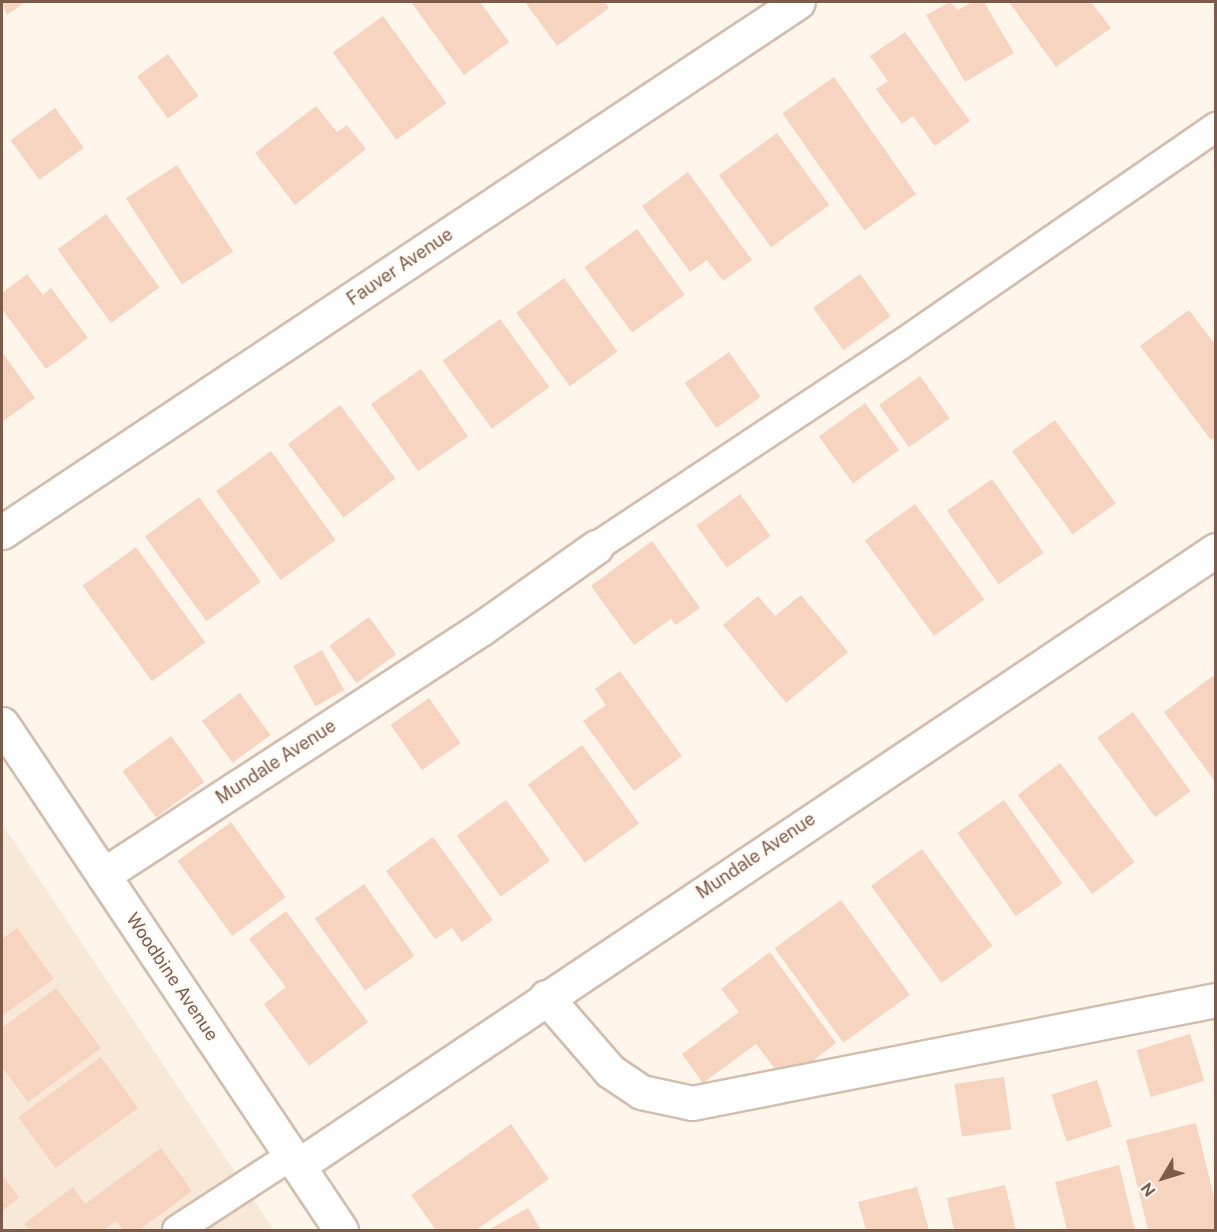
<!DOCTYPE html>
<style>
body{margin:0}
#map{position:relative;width:1217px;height:1232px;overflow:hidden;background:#fef6eb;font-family:"Public Sans",sans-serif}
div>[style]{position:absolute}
.residential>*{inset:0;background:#f7e8d8}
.building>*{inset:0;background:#f6d4bf;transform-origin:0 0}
.roads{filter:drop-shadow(2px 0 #d3bdae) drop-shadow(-2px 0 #d3bdae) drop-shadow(0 2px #d3bdae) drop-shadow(0 -2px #d3bdae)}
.service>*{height:28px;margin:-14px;padding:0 14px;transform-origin:14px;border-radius:14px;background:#fff}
.minor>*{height:33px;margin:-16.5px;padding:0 16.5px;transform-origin:16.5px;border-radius:16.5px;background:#fff}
span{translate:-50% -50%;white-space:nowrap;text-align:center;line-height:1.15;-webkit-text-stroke:4.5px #fffaf3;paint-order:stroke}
.street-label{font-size:18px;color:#7d5b4a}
.frame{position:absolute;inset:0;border:3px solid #7d5b4a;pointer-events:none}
.north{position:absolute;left:1133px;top:1148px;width:60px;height:60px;-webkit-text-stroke:4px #fffaf3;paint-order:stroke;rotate:232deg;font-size:16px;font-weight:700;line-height:24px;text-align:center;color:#7d5b4a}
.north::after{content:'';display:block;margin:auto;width:21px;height:27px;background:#7d5b4a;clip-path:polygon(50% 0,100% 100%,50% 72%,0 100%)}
</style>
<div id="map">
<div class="residential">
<div style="clip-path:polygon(2px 824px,274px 1230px,2px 1230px)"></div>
</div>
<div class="building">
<div style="clip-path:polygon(2px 2px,25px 2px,7px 15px)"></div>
<div style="clip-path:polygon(411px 2px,480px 2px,509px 42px,464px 75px)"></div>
<div style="clip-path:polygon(525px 2px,604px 2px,609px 8px,557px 46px)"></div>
<div style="clip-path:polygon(950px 2px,958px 10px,972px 2px,984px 2px,1014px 53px,965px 82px,926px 15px)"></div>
<div style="clip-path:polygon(1009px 2px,1091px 2px,1111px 28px,1056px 67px)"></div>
<div style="left:383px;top:16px;width:108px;height:62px;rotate:54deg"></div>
<div style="clip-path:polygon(905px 32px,970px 121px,935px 146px,913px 116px,902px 124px,876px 89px,888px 81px,870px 56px)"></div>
<div style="left:168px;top:54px;width:52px;height:38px;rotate:54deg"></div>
<div style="left:834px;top:77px;width:143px;height:63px;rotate:55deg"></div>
<div style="clip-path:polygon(316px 106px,337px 132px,347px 125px,366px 149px,295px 205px,255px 153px)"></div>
<div style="left:55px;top:108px;width:49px;height:55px;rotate:54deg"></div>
<div style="left:777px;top:133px;width:89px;height:72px;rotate:54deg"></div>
<div style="left:177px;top:165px;width:103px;height:61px;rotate:57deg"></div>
<div style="clip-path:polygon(688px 172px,752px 260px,723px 281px,707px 260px,690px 272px,642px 206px)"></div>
<div style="left:106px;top:214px;width:91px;height:60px;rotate:54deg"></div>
<div style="left:637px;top:229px;width:81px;height:65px;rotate:54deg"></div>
<div style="clip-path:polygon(27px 274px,43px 295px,51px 288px,88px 338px,46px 369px,2px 309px,2px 293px)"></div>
<div style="left:860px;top:274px;width:52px;height:58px;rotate:54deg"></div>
<div style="left:564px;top:278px;width:91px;height:59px;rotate:54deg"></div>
<div style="clip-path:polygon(1189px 310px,1216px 346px,1216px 437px,1211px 440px,1140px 346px)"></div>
<div style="left:500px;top:319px;width:84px;height:71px;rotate:54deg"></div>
<div style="clip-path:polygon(2px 352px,35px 398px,2px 422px)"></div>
<div style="left:729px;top:352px;width:55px;height:54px;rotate:55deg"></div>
<div style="left:421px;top:369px;width:82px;height:61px;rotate:55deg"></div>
<div style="left:920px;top:376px;width:52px;height:50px;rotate:55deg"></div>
<div style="left:865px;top:403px;width:58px;height:57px;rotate:54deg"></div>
<div style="left:340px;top:405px;width:92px;height:65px;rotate:53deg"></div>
<div style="left:1055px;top:420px;width:103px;height:53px;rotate:54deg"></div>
<div style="left:271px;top:451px;width:110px;height:68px;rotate:54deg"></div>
<div style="left:992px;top:479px;width:90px;height:55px;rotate:55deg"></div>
<div style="left:740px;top:494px;width:52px;height:54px;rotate:54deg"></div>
<div style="left:199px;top:497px;width:105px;height:67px;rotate:54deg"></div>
<div style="left:915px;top:504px;width:118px;height:62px;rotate:54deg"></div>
<div style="clip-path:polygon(652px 541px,700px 608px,676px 625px,671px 619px,634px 645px,591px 586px)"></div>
<div style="left:136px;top:547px;width:118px;height:66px;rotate:54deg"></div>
<div style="clip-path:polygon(801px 595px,848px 652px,786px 703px,723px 625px,758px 596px,775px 616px)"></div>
<div style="left:369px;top:617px;width:46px;height:49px;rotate:54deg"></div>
<div style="left:322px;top:650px;width:46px;height:33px;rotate:61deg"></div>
<div style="clip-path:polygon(620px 671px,682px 756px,634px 791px,583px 721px,606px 705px,595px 689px)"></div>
<div style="clip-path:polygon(1213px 676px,1216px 679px,1216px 783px,1164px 712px)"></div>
<div style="left:240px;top:693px;width:52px;height:47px;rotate:54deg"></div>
<div style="left:429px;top:698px;width:55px;height:47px;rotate:55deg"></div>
<div style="left:1133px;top:712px;width:98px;height:44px;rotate:54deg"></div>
<div style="left:171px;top:736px;width:57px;height:60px;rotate:54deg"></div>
<div style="left:582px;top:745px;width:97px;height:67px;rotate:54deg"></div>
<div style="left:1060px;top:763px;width:124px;height:53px;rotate:53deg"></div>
<div style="left:506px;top:800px;width:75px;height:61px;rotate:54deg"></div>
<div style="left:1004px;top:800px;width:102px;height:57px;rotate:55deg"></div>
<div style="left:231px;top:822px;width:93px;height:66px;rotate:54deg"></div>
<div style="clip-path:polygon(433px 837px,493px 920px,462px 942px,452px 928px,435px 939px,386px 871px)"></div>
<div style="left:922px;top:849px;width:120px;height:63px;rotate:54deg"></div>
<div style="left:364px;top:884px;width:88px;height:60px;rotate:55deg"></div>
<div style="left:841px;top:900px;width:117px;height:82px;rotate:54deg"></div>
<div style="clip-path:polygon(286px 911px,368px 1022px,309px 1066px,264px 1004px,286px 987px,249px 939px)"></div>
<div style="clip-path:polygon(17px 928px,54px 979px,2px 1016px,2px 939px)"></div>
<div style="clip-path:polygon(770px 952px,836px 1043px,785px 1082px,756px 1044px,703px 1083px,682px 1054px,739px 1012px,721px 989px)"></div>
<div style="clip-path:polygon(56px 988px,101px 1048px,28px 1102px,2px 1067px,2px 1028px)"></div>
<div style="left:1190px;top:1034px;width:49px;height:56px;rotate:73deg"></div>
<div style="left:101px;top:1057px;width:63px;height:102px;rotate:54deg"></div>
<div style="left:1004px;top:1077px;width:53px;height:50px;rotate:82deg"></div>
<div style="left:1097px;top:1080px;width:49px;height:48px;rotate:72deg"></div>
<div style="clip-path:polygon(1196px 1123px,1216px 1206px,1216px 1230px,1148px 1230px,1126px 1140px)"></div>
<div style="clip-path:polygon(511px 1124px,549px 1179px,476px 1230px,436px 1230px,411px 1195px)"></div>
<div style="clip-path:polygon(161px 1148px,192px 1191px,139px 1230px,123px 1230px,116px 1221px,103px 1230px,29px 1230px,24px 1224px,73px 1187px,85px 1204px)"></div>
<div style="clip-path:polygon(1119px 1165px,1135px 1230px,1067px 1230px,1055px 1182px)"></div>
<div style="clip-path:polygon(2px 1175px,19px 1198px,2px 1211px)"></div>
<div style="clip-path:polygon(1005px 1185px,1016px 1230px,954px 1230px,947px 1198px)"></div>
<div style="clip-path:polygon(917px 1187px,929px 1230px,866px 1230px,858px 1202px)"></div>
<div style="clip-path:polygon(528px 1208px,541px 1230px,488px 1230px)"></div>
</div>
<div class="roads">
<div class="service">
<div style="left:596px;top:547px;width:365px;rotate:-33.6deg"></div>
<div style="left:900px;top:345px;width:384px;rotate:-34.6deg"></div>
<div style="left:177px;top:1230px;width:137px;rotate:-33.1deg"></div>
</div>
<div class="minor">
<div style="left:2px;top:532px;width:956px;rotate:-33.66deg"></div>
<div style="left:2px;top:724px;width:609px;rotate:56.18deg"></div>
<div style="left:103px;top:875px;width:452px;rotate:-33.1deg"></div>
<div style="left:482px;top:628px;width:140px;rotate:-35.4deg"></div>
<div style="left:546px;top:997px;width:98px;rotate:49.1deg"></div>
<div style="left:610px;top:1071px;width:37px;rotate:34deg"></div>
<div style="left:641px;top:1092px;width:52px;rotate:12.2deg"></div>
<div style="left:692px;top:1103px;width:534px;rotate:-11.12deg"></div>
<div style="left:299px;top:1165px;width:1104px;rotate:-33.85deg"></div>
</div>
</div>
<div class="street-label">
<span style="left:400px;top:267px;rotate:-34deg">Fauver Avenue</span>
<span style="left:276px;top:762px;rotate:-33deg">Mundale Avenue</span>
<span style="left:756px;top:856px;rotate:-34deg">Mundale Avenue</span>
<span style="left:172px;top:977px;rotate:56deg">Woodbine Avenue</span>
</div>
<div class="frame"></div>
<div class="north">N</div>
</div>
